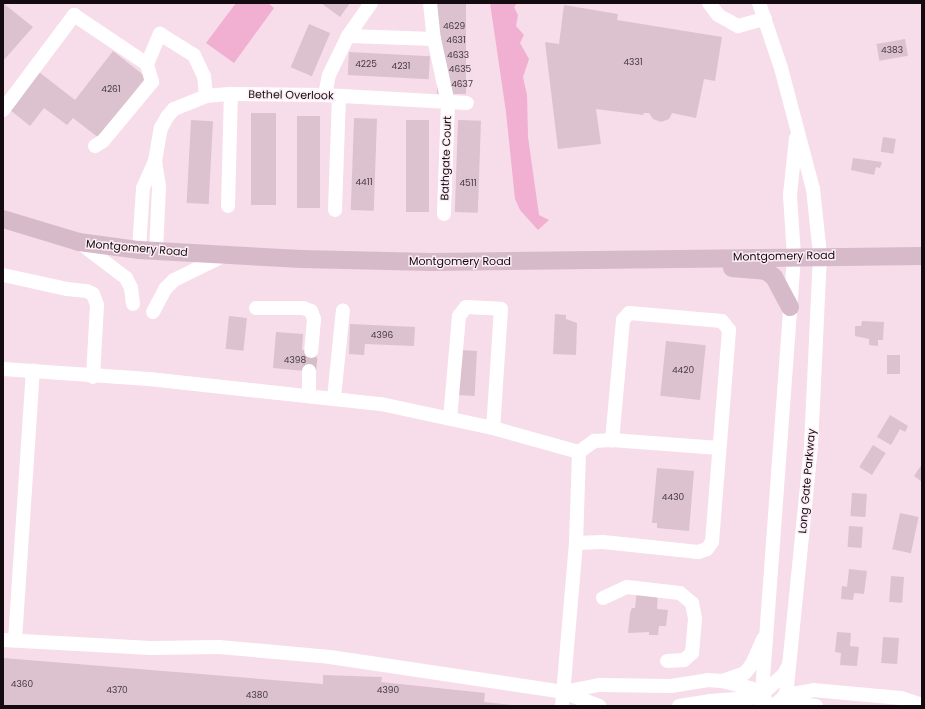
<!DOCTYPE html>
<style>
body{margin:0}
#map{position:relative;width:925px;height:709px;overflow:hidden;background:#f6dde9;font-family:Poppins,sans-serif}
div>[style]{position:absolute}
.green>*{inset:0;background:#f1afd1}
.building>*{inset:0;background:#dbc2ce;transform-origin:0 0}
.minor-tunnel>*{height:14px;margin-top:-7px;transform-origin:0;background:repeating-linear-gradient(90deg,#d4bec8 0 14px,transparent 0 21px)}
.minor>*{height:14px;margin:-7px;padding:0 7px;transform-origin:7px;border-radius:7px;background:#fff}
.major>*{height:18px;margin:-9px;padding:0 9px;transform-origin:9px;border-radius:9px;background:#d7bac9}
span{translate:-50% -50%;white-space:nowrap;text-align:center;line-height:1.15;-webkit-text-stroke:3px #fdedf5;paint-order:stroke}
.number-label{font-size:9px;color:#45393f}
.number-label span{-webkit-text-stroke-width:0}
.street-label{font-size:11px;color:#130b0f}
.frame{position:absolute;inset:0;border:4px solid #130b0f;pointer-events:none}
</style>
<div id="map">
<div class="green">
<div style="clip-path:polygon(236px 3px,268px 3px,274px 8px,234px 63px,206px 43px)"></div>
<div style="clip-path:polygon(490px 3px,517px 3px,514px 7px,518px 15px,516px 26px,524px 35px,520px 43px,529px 59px,523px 77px,527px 95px,528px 137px,539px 215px,549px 220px,538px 230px,520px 210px,515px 199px,506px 112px)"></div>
</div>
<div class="building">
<div style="clip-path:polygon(3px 3px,33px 27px,3px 61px)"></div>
<div style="clip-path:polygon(321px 3px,350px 3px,340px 17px)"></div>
<div style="left:437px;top:3px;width:29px;height:91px"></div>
<div style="clip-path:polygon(564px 5px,618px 14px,617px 20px,722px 37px,715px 81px,704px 79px,696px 118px,672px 113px,669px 119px,661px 122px,653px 119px,649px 113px,644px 113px,643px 115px,596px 109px,601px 144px,558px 149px,545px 42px,559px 44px)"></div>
<div style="left:309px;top:24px;width:23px;height:47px;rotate:23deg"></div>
<div style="left:905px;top:39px;width:17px;height:29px;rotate:80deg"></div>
<div style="clip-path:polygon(113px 51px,146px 77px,99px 138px,73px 118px,67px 125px,44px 108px,30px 126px,10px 110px,39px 72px,75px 100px)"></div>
<div style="left:349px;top:52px;width:81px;height:23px;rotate:3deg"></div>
<div style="left:251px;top:113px;width:25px;height:92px"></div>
<div style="left:297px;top:116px;width:23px;height:92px"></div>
<div style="left:354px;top:118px;width:23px;height:92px;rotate:2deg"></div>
<div style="left:191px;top:120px;width:22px;height:83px;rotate:3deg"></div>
<div style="left:406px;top:120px;width:23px;height:92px"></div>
<div style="left:458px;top:120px;width:23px;height:92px;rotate:2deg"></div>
<div style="left:883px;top:137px;width:13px;height:15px;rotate:9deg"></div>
<div style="clip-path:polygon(853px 158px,882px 162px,880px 168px,876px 167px,874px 175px,851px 170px)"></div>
<div style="clip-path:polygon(555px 314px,566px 315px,566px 319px,577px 323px,576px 355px,553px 354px)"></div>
<div style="left:229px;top:316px;width:18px;height:33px;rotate:6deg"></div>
<div style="clip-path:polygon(862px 321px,884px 322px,883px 340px,878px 340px,878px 346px,869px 345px,869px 339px,855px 336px,855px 326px,861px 326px)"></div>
<div style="clip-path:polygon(350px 324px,415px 327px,414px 346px,365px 344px,364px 355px,349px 354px)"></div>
<div style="clip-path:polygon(276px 332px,303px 334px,302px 350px,317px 352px,315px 372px,273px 368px)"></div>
<div style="left:666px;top:341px;width:40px;height:55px;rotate:6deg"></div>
<div style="left:459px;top:350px;width:18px;height:45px;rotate:3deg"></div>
<div style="left:887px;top:355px;width:13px;height:19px"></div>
<div style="clip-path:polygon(890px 415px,908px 426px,905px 432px,900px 429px,891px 445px,877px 437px)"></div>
<div style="left:873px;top:445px;width:15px;height:26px;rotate:32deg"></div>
<div style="clip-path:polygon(922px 464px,922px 482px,914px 476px)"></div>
<div style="clip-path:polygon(657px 468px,694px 471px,689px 531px,657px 528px,657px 523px,652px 523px)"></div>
<div style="left:852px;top:493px;width:15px;height:23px;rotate:4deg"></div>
<div style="left:900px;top:513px;width:19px;height:37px;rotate:12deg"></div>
<div style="left:849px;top:526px;width:14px;height:21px;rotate:4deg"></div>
<div style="clip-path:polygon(849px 569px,867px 571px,864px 594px,854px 593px,853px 600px,841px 599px,842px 586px,847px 587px)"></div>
<div style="left:891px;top:576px;width:13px;height:26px;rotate:4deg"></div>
<div style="clip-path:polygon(637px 590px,658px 591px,657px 609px,668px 610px,666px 626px,659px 626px,658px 635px,649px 635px,649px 632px,628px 633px,630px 613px,632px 608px,635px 608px)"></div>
<div style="clip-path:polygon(837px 632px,851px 633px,850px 646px,859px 647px,857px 666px,840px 665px,841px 653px,835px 652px)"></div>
<div style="left:883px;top:637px;width:16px;height:26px;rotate:4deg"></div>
<div style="clip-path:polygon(3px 658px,323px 684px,323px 675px,382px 677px,381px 682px,485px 693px,484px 702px,523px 706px,3px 706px)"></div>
</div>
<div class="minor-tunnel">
<div style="left:309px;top:371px;width:20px;rotate:-84deg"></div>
</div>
<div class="minor">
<div style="left:430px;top:3px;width:36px;rotate:84deg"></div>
<div style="left:709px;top:3px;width:15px;rotate:53deg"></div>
<div style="left:718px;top:15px;width:23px;rotate:29deg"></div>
<div style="left:738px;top:26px;width:28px;rotate:-15deg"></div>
<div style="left:759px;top:3px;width:69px;rotate:71.3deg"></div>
<div style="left:781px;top:68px;width:125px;rotate:75.2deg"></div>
<div style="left:813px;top:189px;width:66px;rotate:83.9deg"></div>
<div style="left:820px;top:255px;width:191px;rotate:92.7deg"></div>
<div style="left:811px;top:446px;width:261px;rotate:95.7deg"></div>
<div style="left:348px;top:36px;width:40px;rotate:-55.1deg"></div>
<div style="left:325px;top:95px;width:20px;rotate:-79deg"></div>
<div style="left:329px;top:75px;width:43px;rotate:-64deg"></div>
<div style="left:348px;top:36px;width:86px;rotate:2deg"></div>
<div style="left:434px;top:39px;width:66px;rotate:77.7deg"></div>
<div style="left:448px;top:103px;width:111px;rotate:92.1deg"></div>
<div style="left:3px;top:110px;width:119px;rotate:-53.2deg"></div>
<div style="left:74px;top:15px;width:88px;rotate:33.9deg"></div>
<div style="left:147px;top:64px;width:33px;rotate:-67deg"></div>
<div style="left:160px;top:34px;width:40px;rotate:32deg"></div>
<div style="left:194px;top:55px;width:23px;rotate:65deg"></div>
<div style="left:204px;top:76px;width:20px;rotate:84deg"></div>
<div style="left:95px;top:146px;width:9px;rotate:-32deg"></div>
<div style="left:103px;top:141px;width:77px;rotate:-50.3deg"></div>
<div style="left:152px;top:82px;width:19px;rotate:-106deg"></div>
<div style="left:155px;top:161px;width:34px;rotate:-80deg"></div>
<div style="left:161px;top:128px;width:13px;rotate:-61deg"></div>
<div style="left:167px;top:117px;width:11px;rotate:-49deg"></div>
<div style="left:174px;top:109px;width:35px;rotate:-22deg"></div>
<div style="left:206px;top:96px;width:25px;rotate:-5deg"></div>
<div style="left:231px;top:94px;width:94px;rotate:0.6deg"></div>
<div style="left:325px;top:95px;width:142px;rotate:3.2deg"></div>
<div style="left:228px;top:206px;width:112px;rotate:-88.5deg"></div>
<div style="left:335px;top:210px;width:114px;rotate:-88deg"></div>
<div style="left:80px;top:243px;width:58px;rotate:37.3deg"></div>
<div style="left:126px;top:278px;width:11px;rotate:63deg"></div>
<div style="left:131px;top:288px;width:16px;rotate:83deg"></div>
<div style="left:139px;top:250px;width:62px;rotate:-86.3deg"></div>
<div style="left:143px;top:188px;width:30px;rotate:-66deg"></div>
<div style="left:155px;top:161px;width:26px;rotate:81deg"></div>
<div style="left:159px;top:187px;width:64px;rotate:92.7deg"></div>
<div style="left:3px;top:275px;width:66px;rotate:12.3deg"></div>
<div style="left:67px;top:289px;width:20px;rotate:6deg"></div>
<div style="left:87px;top:291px;width:7px;rotate:27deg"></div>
<div style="left:93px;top:294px;width:12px;rotate:70deg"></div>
<div style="left:97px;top:305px;width:72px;rotate:93.2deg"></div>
<div style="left:256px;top:308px;width:47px"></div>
<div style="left:303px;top:308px;width:9px;rotate:21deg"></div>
<div style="left:311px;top:311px;width:9px;rotate:69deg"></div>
<div style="left:314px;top:319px;width:32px;rotate:95deg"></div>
<div style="left:153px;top:312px;width:26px;rotate:-62deg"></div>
<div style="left:165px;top:289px;width:13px;rotate:-45deg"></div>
<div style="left:174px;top:280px;width:57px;rotate:-26.1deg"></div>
<div style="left:3px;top:369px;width:146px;rotate:3.9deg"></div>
<div style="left:149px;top:379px;width:233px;rotate:6.2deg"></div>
<div style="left:381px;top:404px;width:115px;rotate:12.1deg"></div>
<div style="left:493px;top:428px;width:89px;rotate:15.6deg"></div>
<div style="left:309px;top:396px;width:25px;rotate:-90deg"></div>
<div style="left:334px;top:398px;width:88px;rotate:-84.2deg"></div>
<div style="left:450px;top:419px;width:103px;rotate:-85deg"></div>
<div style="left:459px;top:316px;width:11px;rotate:-52deg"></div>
<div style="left:466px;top:307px;width:35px;rotate:3deg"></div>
<div style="left:501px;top:309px;width:119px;rotate:93.8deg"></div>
<div style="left:576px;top:543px;width:27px;rotate:-2deg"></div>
<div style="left:603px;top:542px;width:96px;rotate:6deg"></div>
<div style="left:698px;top:552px;width:9px;rotate:-18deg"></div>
<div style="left:707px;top:549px;width:9px;rotate:-54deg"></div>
<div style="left:712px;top:542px;width:213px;rotate:-85.4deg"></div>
<div style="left:729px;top:330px;width:11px;rotate:-128deg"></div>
<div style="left:722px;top:321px;width:93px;rotate:-175.1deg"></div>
<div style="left:629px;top:313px;width:9px;rotate:131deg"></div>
<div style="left:623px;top:320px;width:121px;rotate:95.2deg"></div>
<div style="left:603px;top:598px;width:26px;rotate:-25deg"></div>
<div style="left:627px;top:587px;width:53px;rotate:6.5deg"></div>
<div style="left:680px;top:593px;width:16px;rotate:40deg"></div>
<div style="left:692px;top:603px;width:16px;rotate:79deg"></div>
<div style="left:695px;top:619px;width:34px;rotate:95deg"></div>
<div style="left:692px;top:653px;width:11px;rotate:139deg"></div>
<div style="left:684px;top:660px;width:17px;rotate:177deg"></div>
<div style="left:3px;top:640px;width:148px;rotate:3.1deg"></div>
<div style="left:151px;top:648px;width:68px;rotate:-0.8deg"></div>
<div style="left:219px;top:647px;width:111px;rotate:5.1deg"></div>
<div style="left:330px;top:657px;width:236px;rotate:8.5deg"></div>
<div style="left:563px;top:692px;width:39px;rotate:21deg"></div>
<div style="left:15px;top:640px;width:270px;rotate:-86.2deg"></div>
<div style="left:722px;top:681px;width:24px;rotate:-19deg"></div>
<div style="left:745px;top:673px;width:11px;rotate:-52deg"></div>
<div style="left:752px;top:664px;width:27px;rotate:-66deg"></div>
<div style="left:563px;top:692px;width:38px;rotate:-11deg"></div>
<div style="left:600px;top:685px;width:71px;rotate:0.8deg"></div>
<div style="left:671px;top:686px;width:36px;rotate:-9deg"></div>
<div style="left:707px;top:680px;width:15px;rotate:4deg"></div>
<div style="left:722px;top:681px;width:29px;rotate:14deg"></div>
<div style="left:750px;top:688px;width:13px;rotate:27deg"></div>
<div style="left:762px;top:694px;width:8px;rotate:60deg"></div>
<div style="left:785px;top:694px;width:26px;rotate:25deg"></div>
<div style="left:809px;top:705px;width:7px;rotate:8deg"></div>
<div style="left:710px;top:701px;width:40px;rotate:-4.3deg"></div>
<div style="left:750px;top:698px;width:13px;rotate:-18deg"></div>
<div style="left:762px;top:694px;width:30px;rotate:-42deg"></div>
<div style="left:784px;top:674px;width:10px;rotate:-61deg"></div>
<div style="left:562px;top:706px;width:164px;rotate:-85.1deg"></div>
<div style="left:576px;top:543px;width:91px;rotate:-88.1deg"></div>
<div style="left:579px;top:452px;width:19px;rotate:-36deg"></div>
<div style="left:594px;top:441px;width:18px;rotate:-3deg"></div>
<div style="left:612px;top:440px;width:107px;rotate:4.3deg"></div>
<div style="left:679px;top:706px;width:31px;rotate:-9deg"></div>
<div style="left:710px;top:701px;width:8px;rotate:7deg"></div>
<div style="left:761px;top:706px;width:451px;rotate:-85.8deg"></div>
<div style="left:794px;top:256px;width:61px;rotate:-93.8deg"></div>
<div style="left:790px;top:195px;width:57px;rotate:-84deg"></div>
<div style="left:774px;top:706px;width:16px;rotate:-43deg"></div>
<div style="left:786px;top:695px;width:27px;rotate:-10deg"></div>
<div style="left:813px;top:690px;width:88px;rotate:5.2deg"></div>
<div style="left:901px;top:698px;width:22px;rotate:18deg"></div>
</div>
<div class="major">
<div style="left:3px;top:219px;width:79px;rotate:16.8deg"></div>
<div style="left:79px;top:242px;width:61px;rotate:7.6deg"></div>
<div style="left:139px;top:250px;width:163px;rotate:3.2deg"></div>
<div style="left:302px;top:259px;width:129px;rotate:1.3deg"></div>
<div style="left:431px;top:262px;width:491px;rotate:-0.7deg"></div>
<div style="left:732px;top:268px;width:34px;rotate:5deg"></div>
<div style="left:766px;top:271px;width:10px;rotate:37deg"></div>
<div style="left:774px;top:277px;width:34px;rotate:62deg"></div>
</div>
<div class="number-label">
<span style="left:454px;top:26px">4629</span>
<span style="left:456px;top:40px">4631</span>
<span style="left:892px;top:50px">4383</span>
<span style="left:458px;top:55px">4633</span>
<span style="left:633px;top:62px">4331</span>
<span style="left:366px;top:64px">4225</span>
<span style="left:401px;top:66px">4231</span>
<span style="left:460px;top:69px">4635</span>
<span style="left:462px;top:84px">4637</span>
<span style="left:111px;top:89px">4261</span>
<span style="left:364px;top:182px">4411</span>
<span style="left:468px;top:183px">4511</span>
<span style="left:382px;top:335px">4396</span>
<span style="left:295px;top:360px">4398</span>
<span style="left:683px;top:370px">4420</span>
<span style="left:673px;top:497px">4430</span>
<span style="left:22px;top:684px">4360</span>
<span style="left:117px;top:690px">4370</span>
<span style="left:388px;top:690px">4390</span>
<span style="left:257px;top:695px">4380</span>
</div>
<div class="street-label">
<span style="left:291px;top:95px;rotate:1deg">Bethel Overlook</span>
<span style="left:446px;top:158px;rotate:-88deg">Bathgate Court</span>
<span style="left:137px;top:248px;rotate:5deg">Montgomery Road</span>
<span style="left:784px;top:256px;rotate:-1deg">Montgomery Road</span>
<span style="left:460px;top:261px">Montgomery Road</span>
<span style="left:807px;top:481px;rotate:-85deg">Long Gate Parkway</span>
</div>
<div class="frame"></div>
</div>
